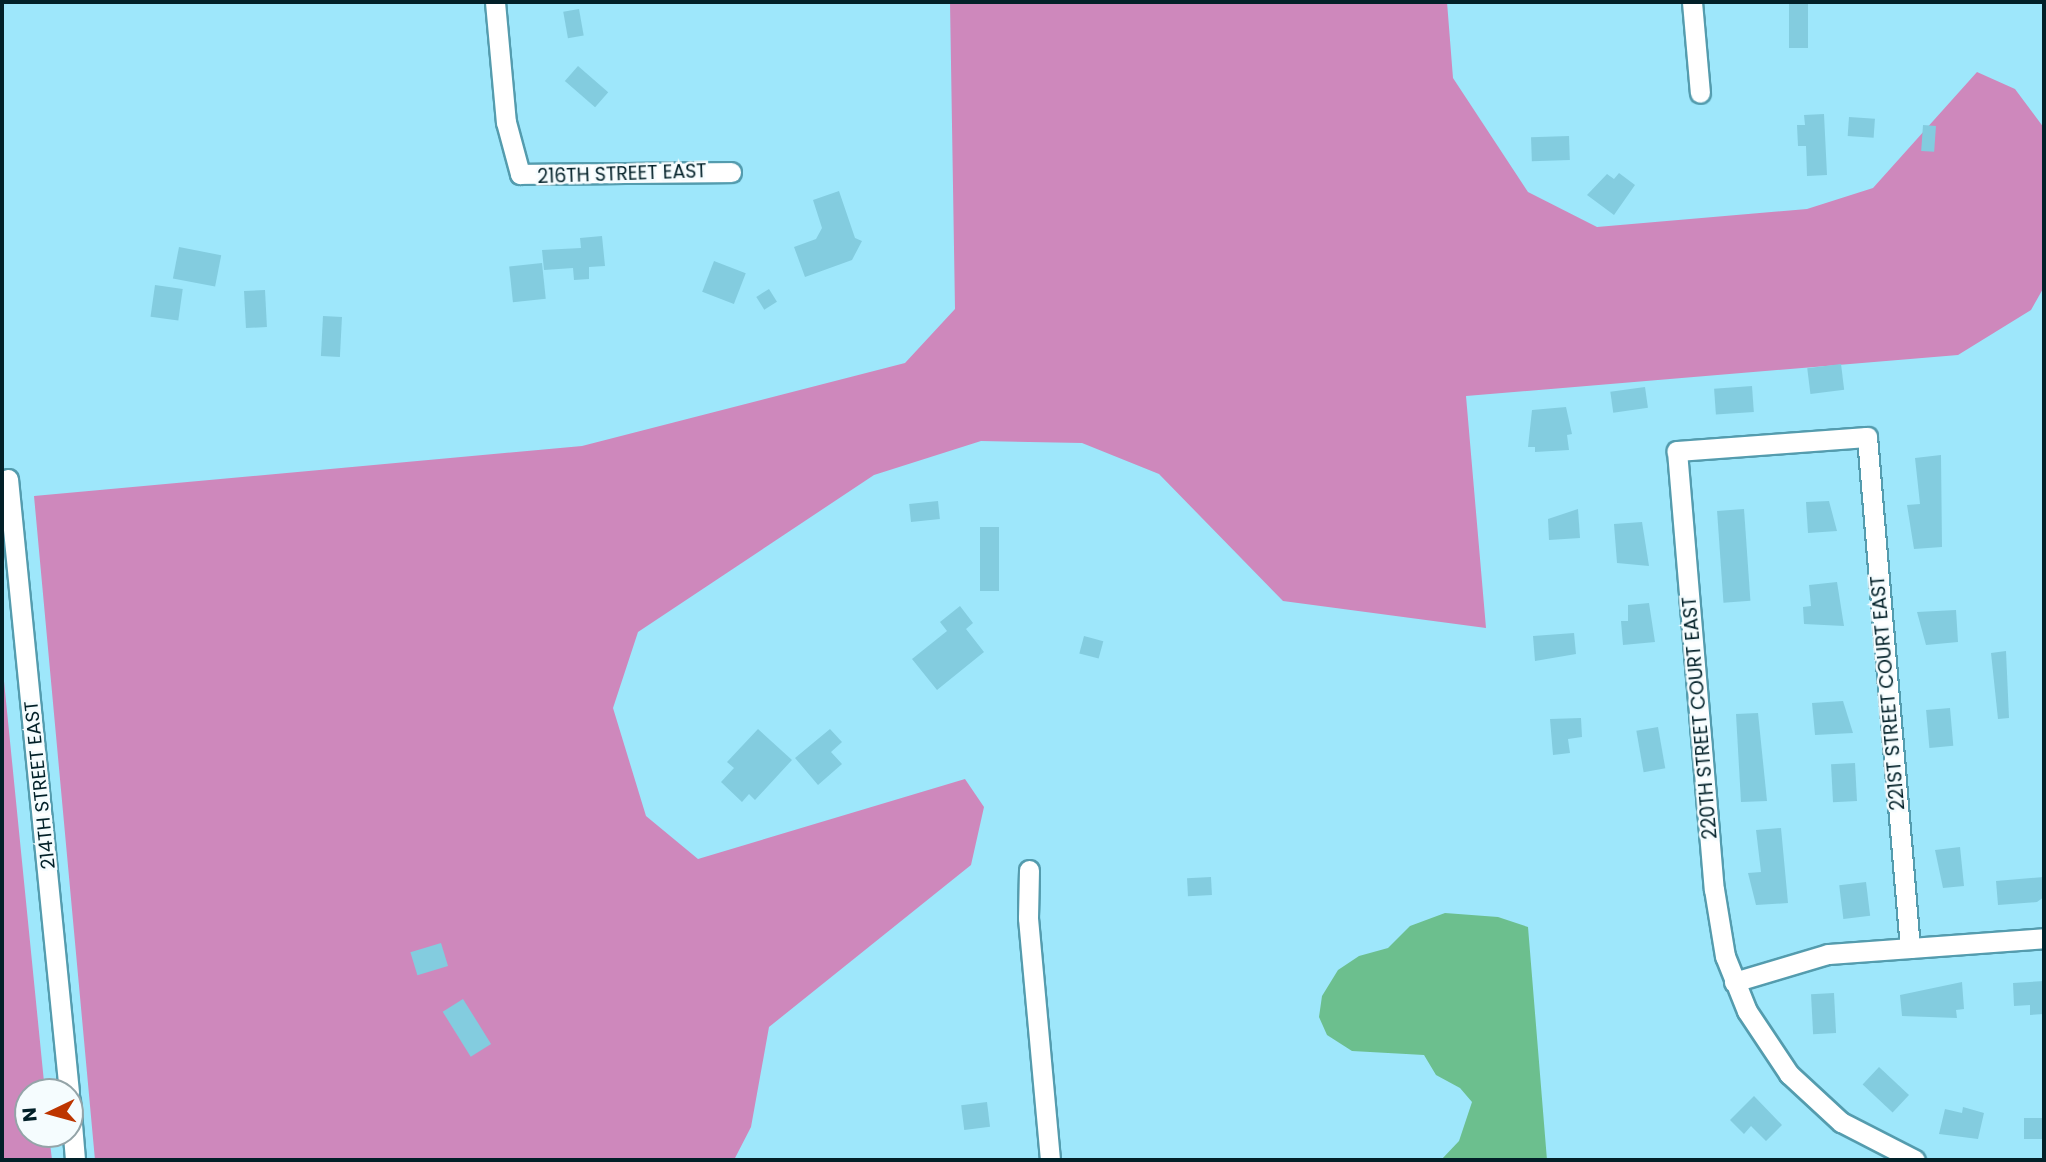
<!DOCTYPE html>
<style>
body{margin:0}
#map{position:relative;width:2046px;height:1162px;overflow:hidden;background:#9ee7fb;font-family:Poppins,sans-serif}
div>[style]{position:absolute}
.forest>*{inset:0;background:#ce88bc}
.water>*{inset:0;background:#6cbf8e}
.building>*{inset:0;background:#83ccdf;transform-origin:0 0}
.roads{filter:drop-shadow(2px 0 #549cae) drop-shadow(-2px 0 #549cae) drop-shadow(0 2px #549cae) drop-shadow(0 -2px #549cae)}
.minor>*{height:19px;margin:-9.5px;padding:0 9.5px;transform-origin:9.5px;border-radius:9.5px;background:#fff}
span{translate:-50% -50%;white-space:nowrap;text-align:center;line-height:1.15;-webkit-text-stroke:5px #f5fcfe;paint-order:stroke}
.street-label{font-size:19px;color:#022028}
.frame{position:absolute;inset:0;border:4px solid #022028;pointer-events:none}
.north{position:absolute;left:14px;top:1078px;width:70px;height:70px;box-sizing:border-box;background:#f5fcfe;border:2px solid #94a4a8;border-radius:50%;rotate:265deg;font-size:19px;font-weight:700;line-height:28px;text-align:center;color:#022028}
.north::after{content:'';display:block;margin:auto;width:24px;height:32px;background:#bd3500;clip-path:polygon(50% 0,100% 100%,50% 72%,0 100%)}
</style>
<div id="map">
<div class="forest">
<div style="clip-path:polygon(950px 2px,1447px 2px,1453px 78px,1528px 192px,1597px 227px,1807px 209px,1873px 188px,1977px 72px,2015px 89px,2044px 128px,2044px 287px,2031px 310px,1958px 355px,1466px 396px,1486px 628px,1283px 601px,1159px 474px,1082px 443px,981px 441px,874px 475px,638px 632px,613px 708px,646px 816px,698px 859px,965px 779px,984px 807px,971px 865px,769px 1027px,751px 1127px,734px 1160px,95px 1160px,34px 496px,582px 446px,905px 363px,955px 309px)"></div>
<div style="clip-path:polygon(2px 661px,45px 1092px,28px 1092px,28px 1134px,49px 1134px,52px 1160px,2px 1160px)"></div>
</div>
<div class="water">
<div style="clip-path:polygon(1445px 913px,1498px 917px,1528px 927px,1547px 1160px,1441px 1160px,1459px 1141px,1472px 1102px,1460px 1088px,1436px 1075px,1424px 1055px,1352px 1051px,1327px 1035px,1319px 1017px,1322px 996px,1338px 970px,1359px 956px,1388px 948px,1410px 926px)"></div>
</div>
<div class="building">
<div style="left:1789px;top:2px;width:19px;height:46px"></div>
<div style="left:579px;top:9px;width:27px;height:16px;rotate:80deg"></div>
<div style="left:578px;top:66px;width:40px;height:20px;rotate:41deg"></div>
<div style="clip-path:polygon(1824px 114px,1827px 175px,1807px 176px,1806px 146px,1798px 146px,1797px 125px,1805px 125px,1804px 115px)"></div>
<div style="left:1849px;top:117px;width:26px;height:19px;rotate:4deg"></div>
<div style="left:1923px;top:125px;width:13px;height:26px;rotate:4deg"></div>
<div style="left:1569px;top:136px;width:24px;height:38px;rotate:88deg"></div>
<div style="clip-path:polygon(1619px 173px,1635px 185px,1614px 215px,1587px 195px,1607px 174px,1614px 179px)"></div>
<div style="clip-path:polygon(839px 191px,855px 238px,862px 241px,852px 260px,805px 277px,794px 247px,816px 239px,822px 228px,813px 200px)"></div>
<div style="clip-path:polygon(602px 236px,605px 266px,589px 267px,589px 279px,574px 280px,573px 268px,544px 270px,542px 250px,581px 248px,580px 238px)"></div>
<div style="left:179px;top:247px;width:43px;height:32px;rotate:11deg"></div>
<div style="left:714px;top:261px;width:34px;height:33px;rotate:21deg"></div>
<div style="left:542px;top:263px;width:36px;height:33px;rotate:84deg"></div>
<div style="left:155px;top:285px;width:28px;height:32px;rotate:8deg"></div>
<div style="left:769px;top:289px;width:15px;height:15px;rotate:58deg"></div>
<div style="left:265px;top:290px;width:37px;height:21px;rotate:87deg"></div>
<div style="left:323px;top:316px;width:19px;height:40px;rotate:3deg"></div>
<div style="left:1841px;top:364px;width:26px;height:34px;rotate:83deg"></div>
<div style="left:1752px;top:386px;width:26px;height:38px;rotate:86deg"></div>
<div style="left:1645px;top:387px;width:21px;height:35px;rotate:82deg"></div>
<div style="clip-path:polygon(1566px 407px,1572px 434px,1567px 435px,1569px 450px,1535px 452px,1535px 447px,1528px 447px,1532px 410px)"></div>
<div style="clip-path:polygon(1941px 455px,1942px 547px,1914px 549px,1907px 505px,1920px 504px,1915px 458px)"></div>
<div style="left:938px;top:501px;width:18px;height:29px;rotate:84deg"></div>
<div style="clip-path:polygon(1829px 501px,1837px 531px,1808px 533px,1806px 502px)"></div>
<div style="clip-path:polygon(1578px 509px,1580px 538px,1549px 540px,1548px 519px)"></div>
<div style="left:1744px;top:509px;width:92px;height:27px;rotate:86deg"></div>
<div style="clip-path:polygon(1642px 522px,1649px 566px,1617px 563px,1614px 524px)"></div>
<div style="left:980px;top:527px;width:19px;height:64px"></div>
<div style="clip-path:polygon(1837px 582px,1844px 626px,1804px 624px,1803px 607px,1811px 606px,1809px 585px)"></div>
<div style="clip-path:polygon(1649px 603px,1655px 642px,1623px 645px,1621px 621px,1628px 621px,1628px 605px)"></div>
<div style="clip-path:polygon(960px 606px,973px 623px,966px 629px,984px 652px,937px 690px,912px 659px,947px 631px,940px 622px)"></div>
<div style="clip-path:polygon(1956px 610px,1958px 642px,1926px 645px,1917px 612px)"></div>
<div style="clip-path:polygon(1574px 633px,1576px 654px,1535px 661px,1533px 636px)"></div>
<div style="left:1084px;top:636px;width:20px;height:18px;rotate:15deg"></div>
<div style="clip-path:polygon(2006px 651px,2009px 718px,1998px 719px,1991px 653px)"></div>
<div style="clip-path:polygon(1843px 701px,1853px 733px,1815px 735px,1812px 703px)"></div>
<div style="left:1950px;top:708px;width:38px;height:24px;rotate:85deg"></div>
<div style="clip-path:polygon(1758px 713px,1767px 801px,1741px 802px,1736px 714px)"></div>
<div style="clip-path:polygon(1581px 718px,1582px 737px,1568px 739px,1570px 753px,1553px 755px,1550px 719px)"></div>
<div style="left:1658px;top:727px;width:42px;height:22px;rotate:80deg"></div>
<div style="clip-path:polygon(758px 729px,792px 760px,755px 800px,749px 794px,742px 802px,721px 782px,734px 768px,727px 762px)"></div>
<div style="clip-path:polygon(830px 729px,842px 742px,831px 752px,842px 764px,818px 785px,795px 758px)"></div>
<div style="left:1855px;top:763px;width:38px;height:24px;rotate:87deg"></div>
<div style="clip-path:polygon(1781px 828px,1788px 903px,1756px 905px,1748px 873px,1761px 872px,1756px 830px)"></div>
<div style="clip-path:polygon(1960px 847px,1964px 886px,1943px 888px,1935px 850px)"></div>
<div style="left:1211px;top:877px;width:18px;height:24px;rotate:87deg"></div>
<div style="clip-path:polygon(2044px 877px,2044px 897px,2037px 902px,1998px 905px,1996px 881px)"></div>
<div style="left:1866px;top:882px;width:34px;height:27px;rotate:83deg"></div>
<div style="left:441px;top:943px;width:24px;height:32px;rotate:73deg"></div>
<div style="clip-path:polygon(2044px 981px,2044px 1014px,2030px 1015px,2030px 1005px,2014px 1006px,2013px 983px)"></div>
<div style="clip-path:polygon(1962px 982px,1964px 1009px,1956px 1010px,1957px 1018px,1902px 1016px,1900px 995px)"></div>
<div style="left:1834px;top:993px;width:40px;height:23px;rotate:87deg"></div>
<div style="left:463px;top:999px;width:53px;height:24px;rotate:58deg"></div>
<div style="left:1879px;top:1067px;width:41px;height:24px;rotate:43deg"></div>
<div style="clip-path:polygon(1754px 1096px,1782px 1125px,1766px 1141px,1751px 1126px,1744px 1134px,1730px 1120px)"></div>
<div style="left:987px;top:1102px;width:25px;height:26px;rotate:83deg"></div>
<div style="clip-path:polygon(1963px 1107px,1984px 1113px,1978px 1139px,1939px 1134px,1945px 1109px,1962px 1113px)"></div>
<div style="left:2044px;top:1118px;width:21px;height:20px;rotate:90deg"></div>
</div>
<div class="roads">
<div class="minor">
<div style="left:495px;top:2px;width:121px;rotate:84.8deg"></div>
<div style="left:506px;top:122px;width:54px;rotate:74.9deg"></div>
<div style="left:520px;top:174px;width:211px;rotate:-0.5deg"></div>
<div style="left:1692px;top:2px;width:91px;rotate:85deg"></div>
<div style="left:8px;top:479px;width:616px;rotate:84.32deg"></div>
<div style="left:1029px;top:870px;width:48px;rotate:91.2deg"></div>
<div style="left:1028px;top:918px;width:243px;rotate:84.8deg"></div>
<div style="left:1910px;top:948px;width:513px;rotate:-94.81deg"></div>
<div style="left:1867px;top:437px;width:191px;rotate:175.8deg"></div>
<div style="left:1677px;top:451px;width:440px;rotate:85.2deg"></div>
<div style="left:1714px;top:889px;width:68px;rotate:80.7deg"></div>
<div style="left:1725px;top:956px;width:59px;rotate:68.2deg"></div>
<div style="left:1747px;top:1011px;width:76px;rotate:56.3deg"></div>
<div style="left:1789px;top:1074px;width:71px;rotate:42.7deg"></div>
<div style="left:1841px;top:1122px;width:83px;rotate:27.2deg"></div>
<div style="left:1734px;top:982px;width:98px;rotate:-16.6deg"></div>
<div style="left:1828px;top:954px;width:217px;rotate:-4.2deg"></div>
<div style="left:70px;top:1100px;width:60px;rotate:85.2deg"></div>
</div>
</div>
<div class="street-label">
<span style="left:622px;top:174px;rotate:-2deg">216TH STREET EAST</span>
<span style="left:1888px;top:693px;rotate:-95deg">221ST STREET COURT EAST</span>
<span style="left:1700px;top:718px;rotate:-95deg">220TH STREET COURT EAST</span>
<span style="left:40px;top:785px;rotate:-96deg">214TH STREET EAST</span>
</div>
<div class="frame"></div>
<div class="north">N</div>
</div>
